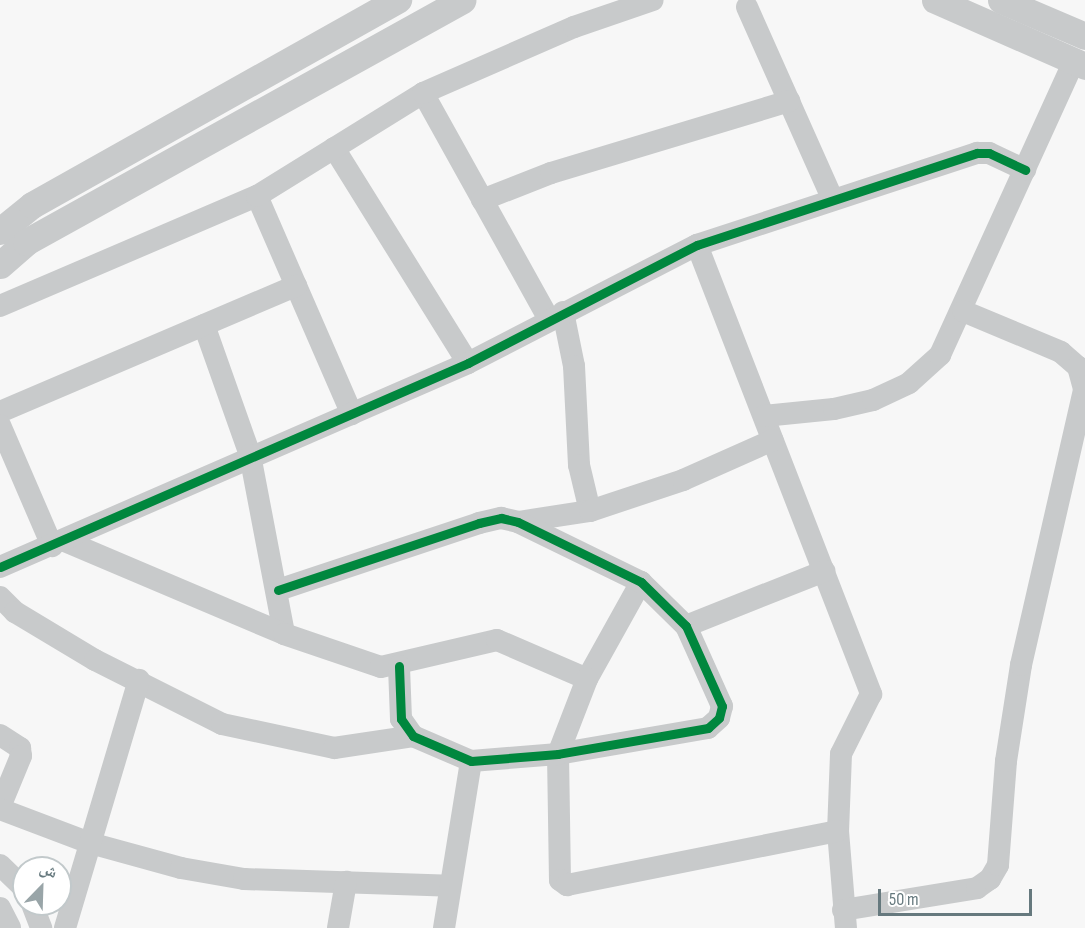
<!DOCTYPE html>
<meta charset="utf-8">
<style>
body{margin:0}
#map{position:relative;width:1085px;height:928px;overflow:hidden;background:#f7f7f7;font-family:"Sofia Sans Condensed","Noto Naskh Arabic",sans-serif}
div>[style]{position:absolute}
.minor>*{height:22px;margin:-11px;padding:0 11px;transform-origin:11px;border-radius:11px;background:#c8cacb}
.tertiary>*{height:27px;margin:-13.5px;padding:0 13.5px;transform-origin:13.5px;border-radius:13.5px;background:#c8cacb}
.cycleway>*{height:9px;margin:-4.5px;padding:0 4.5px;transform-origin:4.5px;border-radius:4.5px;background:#00873e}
span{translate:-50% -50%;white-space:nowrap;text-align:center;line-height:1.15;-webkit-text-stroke:6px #fff;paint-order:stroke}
.north{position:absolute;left:12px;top:856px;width:60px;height:60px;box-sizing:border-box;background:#fff;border:2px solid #c2c9cb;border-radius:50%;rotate:23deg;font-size:16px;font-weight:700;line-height:24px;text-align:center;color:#66797e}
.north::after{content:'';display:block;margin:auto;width:21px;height:27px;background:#99a5a8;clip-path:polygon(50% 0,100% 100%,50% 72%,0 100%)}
.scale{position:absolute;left:878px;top:889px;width:154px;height:27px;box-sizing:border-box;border:3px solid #66797e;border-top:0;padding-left:8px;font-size:18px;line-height:21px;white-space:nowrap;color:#66797e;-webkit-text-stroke:4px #fff;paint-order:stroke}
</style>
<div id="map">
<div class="minor">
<div style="left:747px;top:7px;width:211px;rotate:66deg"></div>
<div style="left:423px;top:93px;width:259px;rotate:60.9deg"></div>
<div style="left:334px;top:148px;width:253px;rotate:58.1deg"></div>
<div style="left:257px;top:196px;width:238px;rotate:66.5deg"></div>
<div style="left:482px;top:200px;width:74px;rotate:-21.4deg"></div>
<div style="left:551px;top:173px;width:249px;rotate:-16.8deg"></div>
<div style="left:697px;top:245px;width:482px;rotate:68.8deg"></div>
<div style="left:871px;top:694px;width:67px;rotate:116.6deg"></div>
<div style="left:841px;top:754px;width:77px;rotate:92.2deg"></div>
<div style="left:838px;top:831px;width:97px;rotate:85.3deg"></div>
<div style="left:0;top:306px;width:280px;rotate:-23.2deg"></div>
<div style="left:257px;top:196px;width:195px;rotate:-31.8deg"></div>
<div style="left:423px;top:93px;width:165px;rotate:-23.6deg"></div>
<div style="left:574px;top:27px;width:83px;rotate:-18.9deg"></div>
<div style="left:563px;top:312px;width:55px;rotate:78.5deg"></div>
<div style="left:574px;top:366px;width:99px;rotate:87.1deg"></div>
<div style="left:579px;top:465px;width:47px;rotate:76.6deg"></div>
<div style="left:204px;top:325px;width:138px;rotate:70.5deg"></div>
<div style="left:250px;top:455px;width:182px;rotate:79.2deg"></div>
<div style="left:0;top:412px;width:322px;rotate:-23.1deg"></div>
<div style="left:764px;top:416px;width:70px;rotate:-5.7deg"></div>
<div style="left:834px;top:409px;width:40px;rotate:-13deg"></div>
<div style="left:873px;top:400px;width:40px;rotate:-25deg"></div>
<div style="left:909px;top:383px;width:42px;rotate:-42.1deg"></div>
<div style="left:940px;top:355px;width:323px;rotate:-65.5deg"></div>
<div style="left:0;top:425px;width:132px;rotate:66.7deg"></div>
<div style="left:518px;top:522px;width:73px;rotate:-8.7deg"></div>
<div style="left:590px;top:511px;width:98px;rotate:-18.4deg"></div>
<div style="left:683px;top:480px;width:98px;rotate:-24deg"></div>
<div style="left:65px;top:541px;width:238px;rotate:23deg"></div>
<div style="left:284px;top:634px;width:102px;rotate:18.8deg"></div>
<div style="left:381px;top:667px;width:119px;rotate:-13.1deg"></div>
<div style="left:497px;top:640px;width:98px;rotate:23.4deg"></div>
<div style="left:0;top:567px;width:511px;rotate:-23.55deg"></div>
<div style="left:468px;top:363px;width:258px;rotate:-27.3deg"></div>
<div style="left:697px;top:245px;width:295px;rotate:-18.2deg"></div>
<div style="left:977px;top:153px;width:12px"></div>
<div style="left:989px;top:153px;width:40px;rotate:25deg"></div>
<div style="left:641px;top:582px;width:111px;rotate:119.1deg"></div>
<div style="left:587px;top:679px;width:80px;rotate:111.1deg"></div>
<div style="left:558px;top:754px;width:126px;rotate:89.1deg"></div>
<div style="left:560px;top:880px;width:9px;rotate:36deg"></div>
<div style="left:567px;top:885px;width:276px;rotate:-11.3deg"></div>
<div style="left:278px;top:590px;width:212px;rotate:-18.4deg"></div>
<div style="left:479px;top:523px;width:23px;rotate:-13deg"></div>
<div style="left:501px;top:518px;width:17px;rotate:13deg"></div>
<div style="left:518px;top:522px;width:137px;rotate:26deg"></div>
<div style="left:641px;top:582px;width:63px;rotate:44.4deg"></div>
<div style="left:686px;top:626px;width:88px;rotate:65.8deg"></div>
<div style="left:722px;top:706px;width:12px;rotate:104deg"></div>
<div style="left:719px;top:718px;width:15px;rotate:138deg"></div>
<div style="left:708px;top:728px;width:152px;rotate:170.2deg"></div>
<div style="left:558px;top:754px;width:87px;rotate:175.4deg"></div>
<div style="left:471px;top:761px;width:63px;rotate:-156.7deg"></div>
<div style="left:413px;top:736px;width:21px;rotate:-125deg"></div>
<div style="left:401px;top:719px;width:53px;rotate:-92.2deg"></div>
<div style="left:0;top:597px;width:21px;rotate:45deg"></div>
<div style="left:15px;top:612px;width:93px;rotate:31deg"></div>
<div style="left:95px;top:660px;width:142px;rotate:26.7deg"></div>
<div style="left:222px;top:724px;width:115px;rotate:12.1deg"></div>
<div style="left:334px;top:748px;width:80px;rotate:-8.6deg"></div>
<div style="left:686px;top:626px;width:149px;rotate:-21.7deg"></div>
<div style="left:0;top:735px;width:24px;rotate:33deg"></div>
<div style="left:20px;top:748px;width:8px;rotate:83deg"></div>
<div style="left:21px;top:756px;width:55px;rotate:112.4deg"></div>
<div style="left:0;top:809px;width:96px;rotate:20.7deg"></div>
<div style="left:90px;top:843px;width:94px;rotate:15.4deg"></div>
<div style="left:181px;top:868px;width:64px;rotate:9.9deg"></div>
<div style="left:244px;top:879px;width:206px;rotate:1.9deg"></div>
<div style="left:0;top:865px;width:33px;rotate:44deg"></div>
<div style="left:32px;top:904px;width:26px;rotate:69deg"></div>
<div style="left:0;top:908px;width:22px;rotate:63deg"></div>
<div style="left:843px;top:910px;width:136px;rotate:-9.3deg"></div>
<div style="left:977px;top:888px;width:16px;rotate:-35deg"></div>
<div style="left:990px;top:879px;width:16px;rotate:-60deg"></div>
<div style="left:998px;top:865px;width:104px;rotate:-85.6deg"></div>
<div style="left:1006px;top:761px;width:97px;rotate:-81.1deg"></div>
<div style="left:1021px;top:665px;width:283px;rotate:-77.1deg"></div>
<div style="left:1084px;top:389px;width:23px;rotate:-105deg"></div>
<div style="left:1078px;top:367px;width:23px;rotate:-139deg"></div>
<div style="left:1061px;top:352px;width:106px;rotate:-157.3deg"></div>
<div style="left:65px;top:928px;width:259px;rotate:-73.4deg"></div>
<div style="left:338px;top:928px;width:47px;rotate:-80.1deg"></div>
<div style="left:444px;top:928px;width:169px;rotate:-80.8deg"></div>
</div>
<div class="tertiary">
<div style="left:935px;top:0;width:164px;rotate:23.7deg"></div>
<div style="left:1001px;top:0;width:91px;rotate:23.2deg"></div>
<div style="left:0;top:231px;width:41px;rotate:-39.1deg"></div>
<div style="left:32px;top:205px;width:420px;rotate:-29.3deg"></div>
<div style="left:0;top:265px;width:35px;rotate:-41deg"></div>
<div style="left:26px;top:242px;width:499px;rotate:-29deg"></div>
</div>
<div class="cycleway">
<div style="left:0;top:567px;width:511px;rotate:-23.55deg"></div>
<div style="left:468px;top:363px;width:258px;rotate:-27.3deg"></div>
<div style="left:697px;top:245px;width:295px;rotate:-18.2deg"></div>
<div style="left:977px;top:153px;width:12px"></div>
<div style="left:989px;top:153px;width:40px;rotate:25deg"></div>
<div style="left:278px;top:590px;width:212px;rotate:-18.4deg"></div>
<div style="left:479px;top:523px;width:23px;rotate:-13deg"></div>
<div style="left:501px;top:518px;width:17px;rotate:13deg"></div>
<div style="left:518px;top:522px;width:137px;rotate:26deg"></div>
<div style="left:641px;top:582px;width:63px;rotate:44.4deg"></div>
<div style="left:686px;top:626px;width:88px;rotate:65.8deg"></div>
<div style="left:722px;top:706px;width:12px;rotate:104deg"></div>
<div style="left:719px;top:718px;width:15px;rotate:138deg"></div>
<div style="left:708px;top:728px;width:152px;rotate:170.2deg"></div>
<div style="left:558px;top:754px;width:87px;rotate:175.4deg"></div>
<div style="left:471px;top:761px;width:63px;rotate:-156.7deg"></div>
<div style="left:413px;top:736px;width:21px;rotate:-125deg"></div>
<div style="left:401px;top:719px;width:53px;rotate:-92.2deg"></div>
</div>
<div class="north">ش</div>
<div class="scale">50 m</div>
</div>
